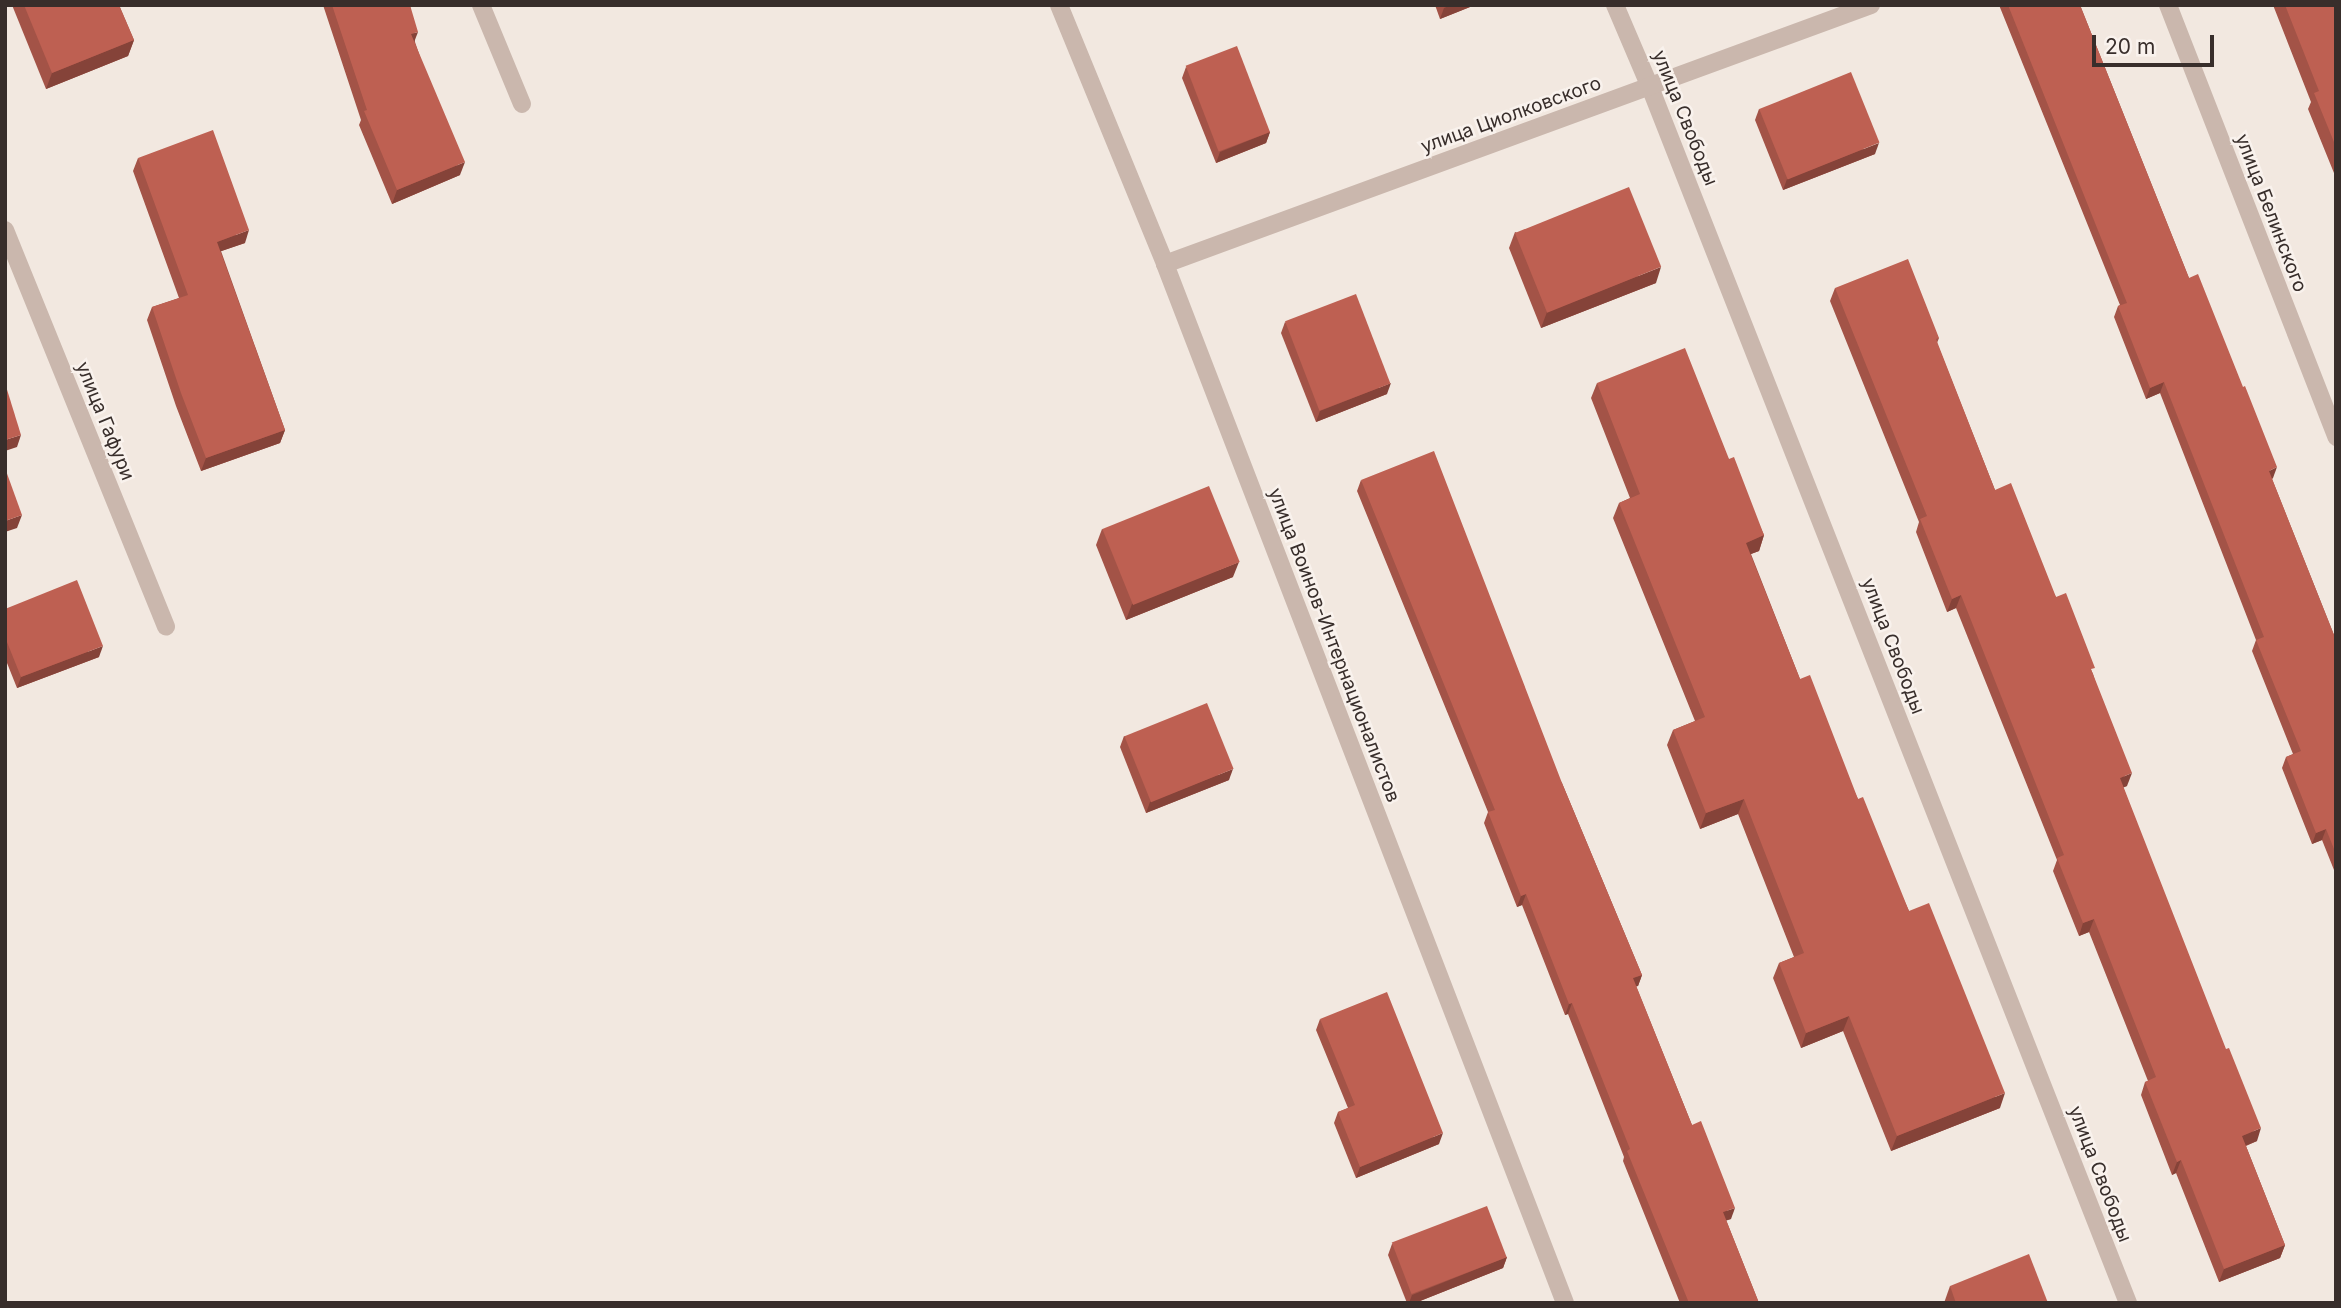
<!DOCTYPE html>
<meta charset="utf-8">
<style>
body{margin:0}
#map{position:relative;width:2341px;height:1308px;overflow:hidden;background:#f2e8e0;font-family:Inter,sans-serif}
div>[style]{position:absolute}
.minor>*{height:18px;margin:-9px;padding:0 9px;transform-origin:9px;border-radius:9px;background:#cab7ad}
.wall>*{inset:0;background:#a35347}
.shaded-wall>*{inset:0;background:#854339}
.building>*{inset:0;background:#be6052;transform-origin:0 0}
span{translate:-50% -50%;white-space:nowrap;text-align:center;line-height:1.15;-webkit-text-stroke:5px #f9f2ed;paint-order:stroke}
.street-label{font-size:19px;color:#382e2b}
.frame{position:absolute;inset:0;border:7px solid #382e2b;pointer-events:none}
.scale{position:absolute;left:2092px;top:35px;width:122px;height:32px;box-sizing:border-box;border:4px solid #382e2b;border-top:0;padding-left:9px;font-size:21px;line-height:24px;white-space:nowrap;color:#382e2b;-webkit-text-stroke:5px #f9f2ed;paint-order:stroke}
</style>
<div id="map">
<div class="minor">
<div style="left:481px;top:5px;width:107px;rotate:67.5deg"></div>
<div style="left:1059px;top:5px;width:280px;rotate:67.7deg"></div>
<div style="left:1165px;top:264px;width:1113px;rotate:68.94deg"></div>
<div style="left:1615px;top:5px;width:89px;rotate:66.9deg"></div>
<div style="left:1650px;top:87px;width:1307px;rotate:68.54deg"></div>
<div style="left:2168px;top:5px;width:464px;rotate:68.7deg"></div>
<div style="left:5px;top:230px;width:428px;rotate:67.9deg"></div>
<div style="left:1165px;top:264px;width:752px;rotate:-20.15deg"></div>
</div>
<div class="wall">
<div style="clip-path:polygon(12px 5px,119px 5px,134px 40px,128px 56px,46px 89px)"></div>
<div style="clip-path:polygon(323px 5px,410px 5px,415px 42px,460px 175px,392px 204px,359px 125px,361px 120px)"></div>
<div style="clip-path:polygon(1435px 5px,1475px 5px,1440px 19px)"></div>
<div style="clip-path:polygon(1999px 5px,2080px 5px,2189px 278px,2273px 478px,2272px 479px,2336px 640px,2336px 875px,2322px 840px,2312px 844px,2282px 768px,2286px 757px,2293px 754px,2252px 651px,2256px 640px,2160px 393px,2146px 399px,2114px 317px,2118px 306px,2120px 305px)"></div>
<div style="clip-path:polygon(2273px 5px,2336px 5px,2336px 178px,2308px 109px,2311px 102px)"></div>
<div style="clip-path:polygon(1186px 67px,1270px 132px,1266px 143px,1216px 163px,1182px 78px)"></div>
<div style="clip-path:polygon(1759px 109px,1875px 154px,1783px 190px,1755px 120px)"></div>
<div style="clip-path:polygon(138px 158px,245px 243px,221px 251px,285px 430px,280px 443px,201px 471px,176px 406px,147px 320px,152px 307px,179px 298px,133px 171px)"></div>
<div style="clip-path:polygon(1515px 232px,1656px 283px,1541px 328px,1509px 248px)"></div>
<div style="clip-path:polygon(1835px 288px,1939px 338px,1937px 343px,1995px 490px,2056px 597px,2093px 674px,2127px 786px,2123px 787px,2257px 1141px,2246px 1146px,2285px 1245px,2280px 1258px,2219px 1282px,2176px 1173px,2172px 1175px,2141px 1095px,2145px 1082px,2148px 1081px,2089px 932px,2079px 936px,2053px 871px,2057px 860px,1956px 608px,1947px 612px,1916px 532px,1919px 522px,1830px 301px)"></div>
<div style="clip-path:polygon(1285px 322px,1387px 394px,1316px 422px,1281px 333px)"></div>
<div style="clip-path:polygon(1597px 383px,1729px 459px,1764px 535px,1759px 551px,1751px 554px,1800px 679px,1858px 799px,1909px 911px,2000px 1108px,1891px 1151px,1843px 1031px,1801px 1048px,1773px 978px,1779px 963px,1794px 957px,1738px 814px,1700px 829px,1667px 745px,1673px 730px,1695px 721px,1613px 518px,1619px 503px,1630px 498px,1591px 398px)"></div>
<div style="clip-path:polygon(1361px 480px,1562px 783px,1642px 975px,1638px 986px,1636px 986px,1692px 1125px,1731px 1219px,1726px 1220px,1759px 1303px,1680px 1303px,1623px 1161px,1624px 1157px,1568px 1014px,1565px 1015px,1522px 905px,1517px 907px,1484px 823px,1488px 812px,1357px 491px)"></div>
<div style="clip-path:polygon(1102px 529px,1233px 577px,1126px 620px,1096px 545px)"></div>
<div style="clip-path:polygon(5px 609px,99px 657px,17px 688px,5px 658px)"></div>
<div style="clip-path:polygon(1124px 736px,1229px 780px,1146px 813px,1120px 747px)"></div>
<div style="clip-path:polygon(1320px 1019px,1439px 1144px,1356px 1178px,1334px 1123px,1338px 1112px,1348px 1108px,1316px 1030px)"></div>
<div style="clip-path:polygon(1392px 1244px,1507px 1257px,1503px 1268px,1415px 1303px,1407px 1303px,1388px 1255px)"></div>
<div style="clip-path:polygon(1950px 1286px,2048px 1303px,1944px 1303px)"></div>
</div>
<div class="shaded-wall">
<div style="clip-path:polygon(1451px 5px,1475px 5px,1440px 19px,1444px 8px)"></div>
<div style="clip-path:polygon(418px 32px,413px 45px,411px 34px)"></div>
<div style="clip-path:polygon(134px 40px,128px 56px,46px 89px,52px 73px)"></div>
<div style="clip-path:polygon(1270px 132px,1266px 143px,1216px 163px,1220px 152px)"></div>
<div style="clip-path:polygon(1879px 143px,1875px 154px,1783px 190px,1787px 179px)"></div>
<div style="clip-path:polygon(465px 162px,460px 175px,392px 204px,397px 190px)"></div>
<div style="clip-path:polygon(249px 230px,245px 243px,213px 254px,217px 242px)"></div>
<div style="clip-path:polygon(1661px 267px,1656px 283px,1541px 328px,1547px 312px)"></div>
<div style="clip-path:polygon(2164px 382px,2160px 393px,2146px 399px,2150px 388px)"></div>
<div style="clip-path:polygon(1391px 383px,1387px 394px,1316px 422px,1320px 411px)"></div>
<div style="clip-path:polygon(285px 430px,280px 443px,201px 471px,206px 458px)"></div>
<div style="clip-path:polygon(21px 435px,17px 447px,5px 451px,5px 440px)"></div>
<div style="clip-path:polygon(2277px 467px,2273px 478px,2265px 482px,2269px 471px)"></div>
<div style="clip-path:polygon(22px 515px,17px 528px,5px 532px,5px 521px)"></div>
<div style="clip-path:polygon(1764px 535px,1759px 551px,1740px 558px,1746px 543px)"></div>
<div style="clip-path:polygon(1239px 562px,1233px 577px,1126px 620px,1132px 604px)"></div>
<div style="clip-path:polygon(1961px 595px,1956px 608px,1947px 612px,1952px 599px)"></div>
<div style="clip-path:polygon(103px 646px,99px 657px,17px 688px,21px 677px)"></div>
<div style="clip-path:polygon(1233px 769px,1229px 780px,1146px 813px,1150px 802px)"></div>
<div style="clip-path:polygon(2132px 773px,2127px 786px,2115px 791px,2120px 778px)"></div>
<div style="clip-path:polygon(1744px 799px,1738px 814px,1700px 829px,1706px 813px)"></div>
<div style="clip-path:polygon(2326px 829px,2322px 840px,2312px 844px,2316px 833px)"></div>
<div style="clip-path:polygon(1526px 894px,1522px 905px,1517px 907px,1521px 896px)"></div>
<div style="clip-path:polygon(2094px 919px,2089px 932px,2079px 936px,2083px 923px)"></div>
<div style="clip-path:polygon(1642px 975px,1638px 986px,1629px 989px,1633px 978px)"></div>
<div style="clip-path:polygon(1572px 1003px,1568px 1014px,1565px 1015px,1569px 1004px)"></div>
<div style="clip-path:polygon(1849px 1016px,1843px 1031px,1801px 1048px,1806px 1033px)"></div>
<div style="clip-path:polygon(2005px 1093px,2000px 1108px,1891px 1151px,1897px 1136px)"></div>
<div style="clip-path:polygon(2261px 1128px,2257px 1141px,2237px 1149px,2242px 1136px)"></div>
<div style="clip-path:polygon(1443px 1133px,1439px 1144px,1356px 1178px,1360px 1167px)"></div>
<div style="clip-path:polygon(2181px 1160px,2176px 1173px,2172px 1175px,2177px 1162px)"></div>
<div style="clip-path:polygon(1735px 1208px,1731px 1219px,1719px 1223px,1723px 1212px)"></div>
<div style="clip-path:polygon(2285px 1245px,2280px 1258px,2219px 1282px,2224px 1269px)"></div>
<div style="clip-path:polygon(1507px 1257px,1503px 1268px,1415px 1303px,1409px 1303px,1412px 1295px)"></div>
</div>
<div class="building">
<div style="clip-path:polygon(24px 5px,119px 5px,134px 40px,52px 73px)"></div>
<div style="clip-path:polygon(332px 5px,410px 5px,418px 32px,411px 34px,465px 162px,397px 190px,364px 111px,367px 110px)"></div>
<div style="clip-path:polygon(2008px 5px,2080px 5px,2189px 278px,2198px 274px,2243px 387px,2245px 386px,2277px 467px,2269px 471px,2336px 640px,2336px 854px,2326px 829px,2316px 833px,2286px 757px,2301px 751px,2256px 640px,2264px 637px,2164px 382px,2150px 388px,2118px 306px,2127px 303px)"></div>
<div style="clip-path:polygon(2285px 5px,2336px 5px,2336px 147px,2314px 93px,2319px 91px)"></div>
<div style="left:1237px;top:46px;width:92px;height:55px;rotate:69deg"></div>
<div style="left:1851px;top:72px;width:76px;height:99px;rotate:68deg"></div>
<div style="clip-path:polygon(213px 130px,249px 230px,217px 242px,285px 430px,206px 458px,181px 393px,152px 307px,188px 295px,138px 158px)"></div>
<div style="left:1629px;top:187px;width:86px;height:123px;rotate:68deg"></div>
<div style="clip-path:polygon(1908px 259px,1939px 338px,1936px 339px,1995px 490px,2011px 483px,2056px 597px,2066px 593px,2095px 668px,2091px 669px,2132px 773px,2120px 778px,2226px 1049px,2229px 1048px,2261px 1128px,2242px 1136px,2285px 1245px,2224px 1269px,2181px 1160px,2177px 1162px,2145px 1082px,2156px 1077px,2094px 919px,2083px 923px,2057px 858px,2064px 855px,1961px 595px,1952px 599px,1920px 519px,1927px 516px,1835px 288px)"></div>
<div style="left:1356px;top:294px;width:96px;height:76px;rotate:69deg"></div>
<div style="clip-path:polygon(1685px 348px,1729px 459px,1734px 457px,1764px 535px,1746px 543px,1800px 679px,1810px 675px,1858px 799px,1863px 797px,1909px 911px,1929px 903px,2005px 1093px,1897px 1136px,1849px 1016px,1806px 1033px,1779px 963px,1804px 953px,1744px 799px,1706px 813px,1673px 730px,1705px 717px,1619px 503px,1640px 494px,1597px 383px)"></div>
<div style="clip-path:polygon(5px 383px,21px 435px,5px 440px)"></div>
<div style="clip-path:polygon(1434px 451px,1562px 783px,1642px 975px,1633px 978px,1692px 1125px,1701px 1121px,1735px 1208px,1723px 1212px,1759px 1303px,1689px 1303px,1627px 1151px,1630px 1149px,1572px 1003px,1569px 1004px,1526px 894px,1521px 896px,1488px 812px,1495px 810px,1361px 480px)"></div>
<div style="clip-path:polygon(5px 468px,22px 515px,5px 521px)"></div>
<div style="left:1209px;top:486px;width:82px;height:115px;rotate:68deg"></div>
<div style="clip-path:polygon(77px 580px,103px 646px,21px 677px,5px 637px,5px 609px)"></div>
<div style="left:1207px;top:703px;width:71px;height:89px;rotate:68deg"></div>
<div style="clip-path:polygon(1387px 992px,1443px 1133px,1360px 1167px,1338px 1112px,1355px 1105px,1320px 1019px)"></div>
<div style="left:1487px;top:1206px;width:55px;height:102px;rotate:69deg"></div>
<div style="clip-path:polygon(2029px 1254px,2048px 1303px,1956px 1303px,1950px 1286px)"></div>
</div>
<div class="street-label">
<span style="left:1511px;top:115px;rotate:-20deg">улица Циолковского</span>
<span style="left:1685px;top:118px;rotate:68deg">улица Свободы</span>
<span style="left:2271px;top:213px;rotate:69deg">улица Белинского</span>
<span style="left:105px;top:421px;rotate:68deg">улица Гафури</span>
<span style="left:1334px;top:645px;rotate:69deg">улица Воинов-Интернационалистов</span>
<span style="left:1893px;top:646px;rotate:69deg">улица Свободы</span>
<span style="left:2100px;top:1174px;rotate:69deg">улица Свободы</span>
</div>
<div class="frame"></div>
<div class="scale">20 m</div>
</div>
